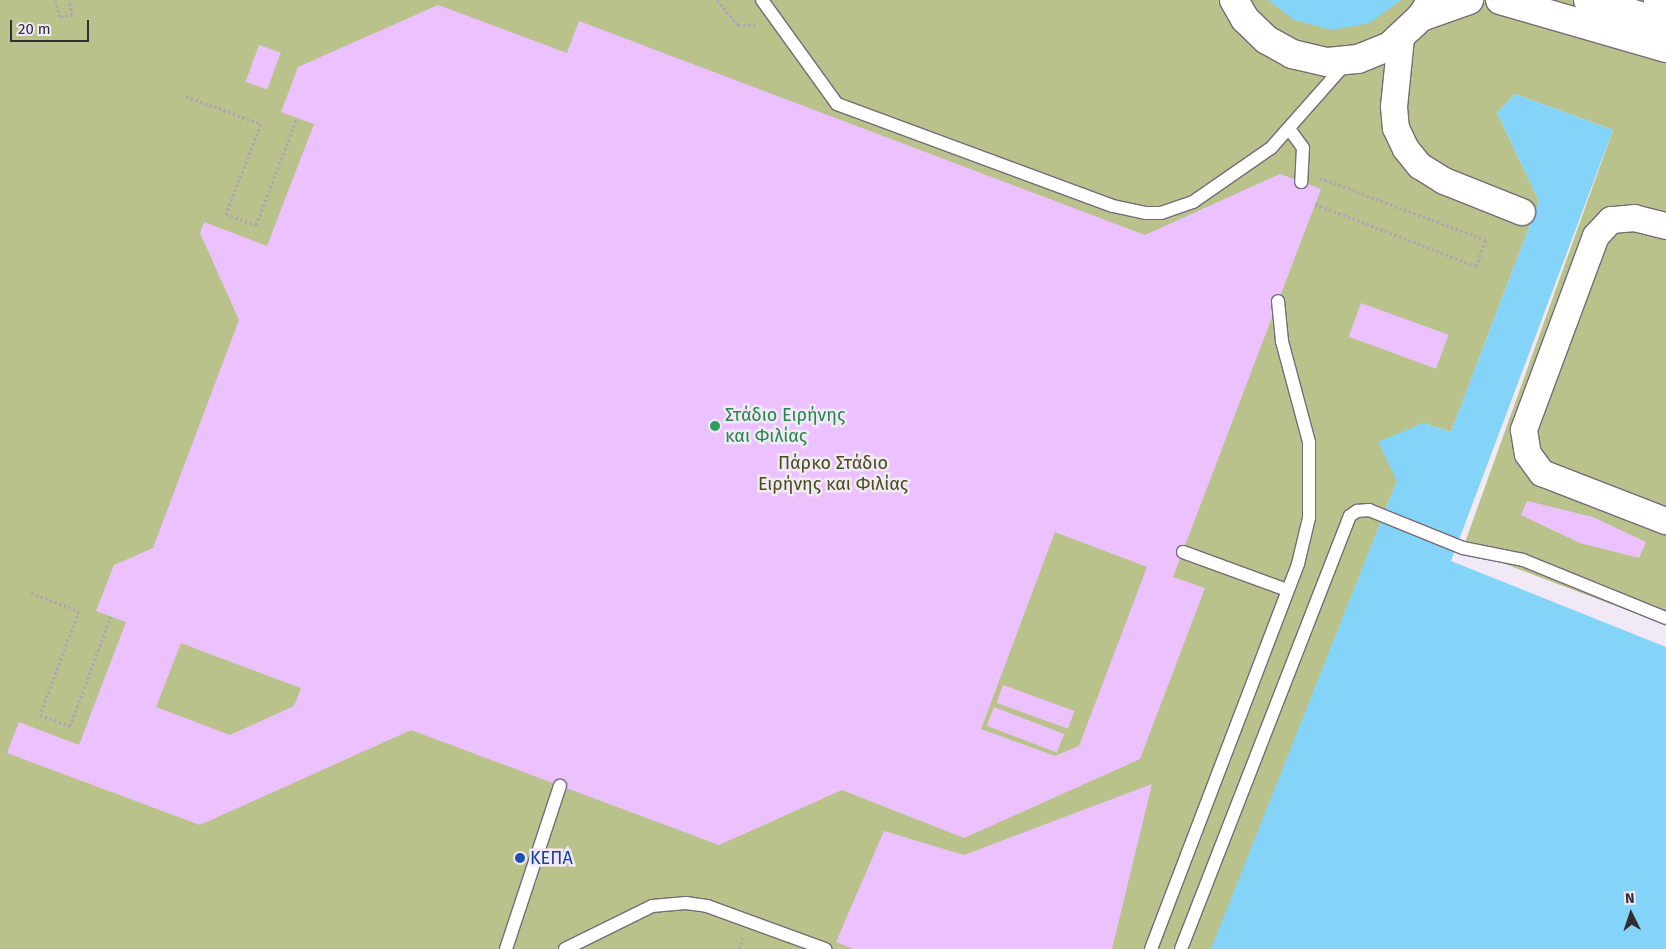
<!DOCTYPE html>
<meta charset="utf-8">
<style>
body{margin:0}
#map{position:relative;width:1666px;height:949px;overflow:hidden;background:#f2e9f7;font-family:"Fira Sans",sans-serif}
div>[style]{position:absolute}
.green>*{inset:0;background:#bac28b}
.water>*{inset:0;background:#84d4f9}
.building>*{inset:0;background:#ebc2ff;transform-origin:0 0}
.path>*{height:3px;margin-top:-1.5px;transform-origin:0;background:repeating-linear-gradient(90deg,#ada6b1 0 2.5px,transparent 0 5px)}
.roads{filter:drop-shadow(1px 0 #736b77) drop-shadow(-1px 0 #736b77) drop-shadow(0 1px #736b77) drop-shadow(0 -1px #736b77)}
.service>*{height:12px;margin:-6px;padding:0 6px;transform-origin:6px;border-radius:6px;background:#fff}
.minor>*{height:26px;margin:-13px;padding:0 13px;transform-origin:13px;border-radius:13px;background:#fff}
.tertiary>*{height:28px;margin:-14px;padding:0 14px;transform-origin:14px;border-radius:14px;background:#fff}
.motorway>*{height:28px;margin:-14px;padding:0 14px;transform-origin:14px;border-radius:14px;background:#fff}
.dots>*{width:14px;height:14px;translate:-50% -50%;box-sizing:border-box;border:2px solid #f2e9f7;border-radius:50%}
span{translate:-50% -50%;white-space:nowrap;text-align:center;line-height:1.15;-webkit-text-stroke:5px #f2e9f7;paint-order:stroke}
.leisure-label{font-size:18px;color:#27864d}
.left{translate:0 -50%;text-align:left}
.park-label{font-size:18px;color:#484d19}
.transit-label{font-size:18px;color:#164399}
.north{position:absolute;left:1606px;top:889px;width:50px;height:50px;-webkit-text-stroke:4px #f2e9f7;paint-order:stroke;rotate:356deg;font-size:14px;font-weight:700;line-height:20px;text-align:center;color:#312d33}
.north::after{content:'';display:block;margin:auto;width:18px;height:22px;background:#312d33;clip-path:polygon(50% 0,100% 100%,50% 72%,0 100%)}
.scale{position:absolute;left:10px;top:20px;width:79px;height:22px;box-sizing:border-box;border:2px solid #312d33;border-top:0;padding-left:6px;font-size:15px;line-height:18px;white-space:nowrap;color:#312d33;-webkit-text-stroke:4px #f2e9f7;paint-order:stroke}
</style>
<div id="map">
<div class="green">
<div style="clip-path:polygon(0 0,1666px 0,1666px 625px,1463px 548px,1613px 130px,1515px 94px,1497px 113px,1539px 201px,1451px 432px,1423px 423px,1397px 481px,1212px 949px,0 949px)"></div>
</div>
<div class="water">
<div style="clip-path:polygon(1268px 0,1401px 0,1370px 23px,1332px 30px,1294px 20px)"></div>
<div style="clip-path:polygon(1515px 94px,1613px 130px,1451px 561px,1666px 647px,1666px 949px,1211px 949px,1397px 481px,1378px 442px,1423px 423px,1451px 432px,1539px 201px,1497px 113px)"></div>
</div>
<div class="building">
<div style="clip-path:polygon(evenodd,438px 5px,567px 53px,579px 21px,1145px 235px,1280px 174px,1321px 189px,1173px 577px,1205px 588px,1140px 759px,964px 838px,842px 790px,719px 845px,411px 730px,200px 825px,7px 753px,19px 722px,79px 745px,126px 622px,96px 611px,114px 565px,153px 548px,239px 320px,200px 233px,204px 222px,267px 246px,314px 124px,281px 112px,298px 67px,438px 5px,1055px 532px,1147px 567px,1079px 746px,1055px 756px,981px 729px,1055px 532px,438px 5px,181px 643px,301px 688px,294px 706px,230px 735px,156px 707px,181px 643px)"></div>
<div style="left:259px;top:45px;width:23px;height:39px;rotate:20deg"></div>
<div style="left:1361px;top:303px;width:93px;height:36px;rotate:20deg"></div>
<div style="clip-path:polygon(1527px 501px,1593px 517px,1646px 542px,1639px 558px,1580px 543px,1521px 515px)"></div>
<div style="left:1003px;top:685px;width:76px;height:19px;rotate:20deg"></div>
<div style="left:994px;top:707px;width:75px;height:20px;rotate:21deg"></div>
<div style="clip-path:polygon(1152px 784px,1112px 949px,853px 949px,836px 942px,884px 831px,964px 855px)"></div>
</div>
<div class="path">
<div style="left:55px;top:0;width:17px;rotate:73deg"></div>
<div style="left:60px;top:16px;width:12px;rotate:-5deg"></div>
<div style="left:72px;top:15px;width:15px;rotate:-101deg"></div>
<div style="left:717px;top:0;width:33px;rotate:50deg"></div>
<div style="left:738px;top:25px;width:19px"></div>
<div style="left:186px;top:96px;width:80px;rotate:20.5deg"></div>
<div style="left:261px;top:124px;width:97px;rotate:111.3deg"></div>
<div style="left:226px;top:214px;width:32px;rotate:20deg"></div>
<div style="left:256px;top:225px;width:115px;rotate:-69deg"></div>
<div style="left:1315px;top:204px;width:173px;rotate:21.1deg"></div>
<div style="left:1476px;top:266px;width:28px;rotate:-69deg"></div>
<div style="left:1486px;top:240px;width:177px;rotate:-159.5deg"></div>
<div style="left:31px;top:593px;width:51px;rotate:20.6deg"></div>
<div style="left:79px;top:611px;width:111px;rotate:110.6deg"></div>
<div style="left:40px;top:715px;width:32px;rotate:20deg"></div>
<div style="left:70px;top:726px;width:117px;rotate:-69.6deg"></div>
<div style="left:739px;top:949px;width:12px;rotate:-70deg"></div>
</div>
<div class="roads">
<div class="service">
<div style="left:762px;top:0;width:128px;rotate:54.2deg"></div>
<div style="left:837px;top:104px;width:294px;rotate:20.3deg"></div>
<div style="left:1113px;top:206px;width:34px;rotate:12deg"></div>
<div style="left:1146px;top:213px;width:15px"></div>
<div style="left:1161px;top:213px;width:34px;rotate:-19deg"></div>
<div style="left:1193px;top:202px;width:95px;rotate:-34.7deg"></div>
<div style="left:1271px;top:148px;width:115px;rotate:-48.5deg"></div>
<div style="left:1290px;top:130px;width:22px;rotate:54deg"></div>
<div style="left:1303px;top:148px;width:34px;rotate:93deg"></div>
<div style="left:1183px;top:552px;width:111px;rotate:20.1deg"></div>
<div style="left:506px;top:949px;width:172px;rotate:-71.7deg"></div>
<div style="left:565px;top:949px;width:97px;rotate:-26.3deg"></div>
<div style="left:652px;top:906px;width:34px;rotate:-5deg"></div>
<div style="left:686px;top:903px;width:21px;rotate:8deg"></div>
<div style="left:707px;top:906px;width:126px;rotate:20deg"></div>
<div style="left:1151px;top:949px;width:412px;rotate:-69.1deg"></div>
<div style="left:1298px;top:564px;width:47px;rotate:-76.6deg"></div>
<div style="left:1309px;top:518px;width:76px;rotate:-90deg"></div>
<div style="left:1309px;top:442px;width:105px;rotate:-105deg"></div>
<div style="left:1282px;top:341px;width:40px;rotate:-95.7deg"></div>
<div style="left:1181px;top:949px;width:465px;rotate:-68.7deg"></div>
<div style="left:1350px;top:516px;width:9px;rotate:-36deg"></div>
<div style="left:1357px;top:511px;width:12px;rotate:-5deg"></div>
<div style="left:1369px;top:510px;width:101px;rotate:22deg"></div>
<div style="left:1463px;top:548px;width:61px;rotate:11.3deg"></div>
<div style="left:1523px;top:560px;width:154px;rotate:22.1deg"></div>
</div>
<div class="minor">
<div style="left:1401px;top:38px;width:69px;rotate:95.8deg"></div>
<div style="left:1394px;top:107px;width:21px;rotate:85deg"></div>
<div style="left:1396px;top:128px;width:23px;rotate:65deg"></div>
<div style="left:1406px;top:149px;width:22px;rotate:51deg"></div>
<div style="left:1420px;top:166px;width:28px;rotate:32deg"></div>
<div style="left:1444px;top:181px;width:84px;rotate:21.7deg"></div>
<div style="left:1666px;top:226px;width:32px;rotate:-166deg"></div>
<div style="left:1635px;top:218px;width:24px;rotate:175deg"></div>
<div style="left:1611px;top:220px;width:22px;rotate:133deg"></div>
<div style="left:1596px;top:236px;width:207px;rotate:110.4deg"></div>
<div style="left:1524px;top:430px;width:24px;rotate:81deg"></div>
<div style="left:1528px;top:454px;width:24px;rotate:54deg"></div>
<div style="left:1542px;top:473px;width:133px;rotate:21.2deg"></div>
</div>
<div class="tertiary">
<div style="left:1234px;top:0;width:22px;rotate:60deg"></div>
<div style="left:1245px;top:19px;width:30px;rotate:44deg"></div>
<div style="left:1267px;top:40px;width:29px;rotate:29deg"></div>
<div style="left:1292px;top:54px;width:37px;rotate:13deg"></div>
<div style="left:1328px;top:62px;width:30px;rotate:-6deg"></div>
<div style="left:1358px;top:59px;width:35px;rotate:-22deg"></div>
<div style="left:1390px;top:46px;width:42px;rotate:-43.1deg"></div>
<div style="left:1421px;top:17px;width:20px;rotate:-57deg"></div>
<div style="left:1500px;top:0;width:173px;rotate:16.1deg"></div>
<div style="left:1588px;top:0;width:82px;rotate:17.1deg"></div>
<div style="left:1421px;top:17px;width:51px;rotate:-19.5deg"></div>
</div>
<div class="motorway">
<div style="left:1658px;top:0;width:14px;rotate:54deg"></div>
</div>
</div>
<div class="dots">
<div style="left:715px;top:426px;background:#2e9e5b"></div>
<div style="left:520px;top:858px;background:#1a4fb4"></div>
</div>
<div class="leisure-label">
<span class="left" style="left:725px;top:426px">Στάδιο Ειρήνης<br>και Φιλίας</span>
</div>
<div class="park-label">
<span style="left:833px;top:474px">Πάρκο Στάδιο<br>Ειρήνης και Φιλίας</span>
</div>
<div class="transit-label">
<span class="left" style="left:530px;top:858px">ΚΕΠΑ</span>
</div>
<div class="north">N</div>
<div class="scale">20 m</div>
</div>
